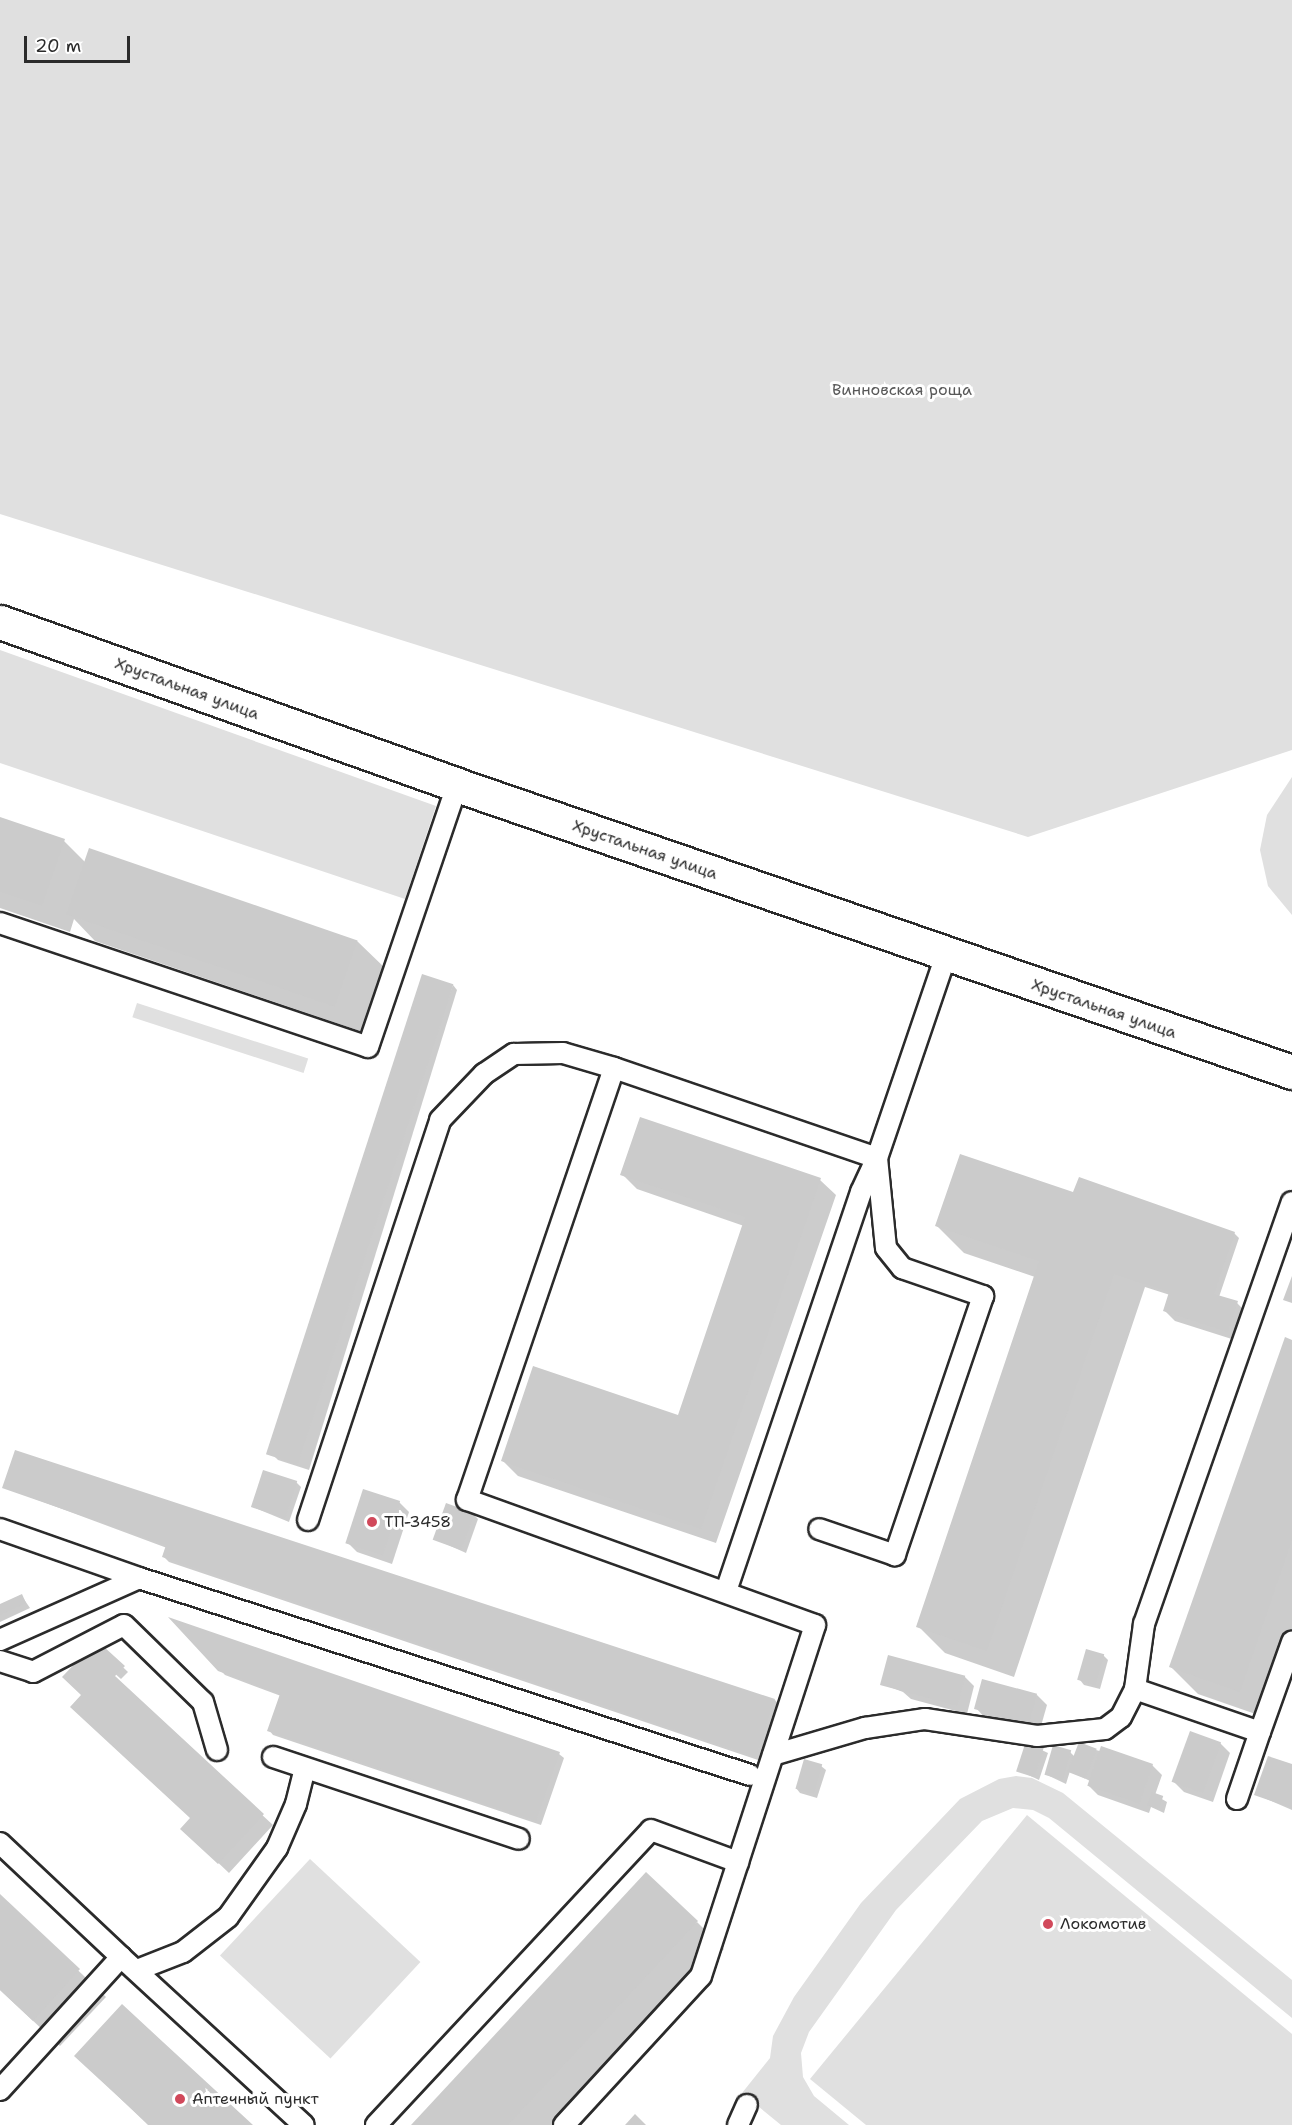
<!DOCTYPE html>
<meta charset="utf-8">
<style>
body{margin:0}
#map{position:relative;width:1292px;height:2125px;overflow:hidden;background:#fff;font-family:"Shantell Sans",sans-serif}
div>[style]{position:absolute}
.green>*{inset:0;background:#e0e0e0;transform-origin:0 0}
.shadow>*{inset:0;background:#0003}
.building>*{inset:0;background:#cbcbcb;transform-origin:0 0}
.roads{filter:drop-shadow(2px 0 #2b2b2b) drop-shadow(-2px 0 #2b2b2b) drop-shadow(0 2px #2b2b2b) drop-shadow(0 -2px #2b2b2b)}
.lane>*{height:20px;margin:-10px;padding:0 10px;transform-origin:10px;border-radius:10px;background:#fff}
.secondary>*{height:33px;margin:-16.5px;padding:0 16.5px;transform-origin:16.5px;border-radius:16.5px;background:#fff}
.dots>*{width:16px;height:16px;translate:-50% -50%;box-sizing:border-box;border:3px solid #fff;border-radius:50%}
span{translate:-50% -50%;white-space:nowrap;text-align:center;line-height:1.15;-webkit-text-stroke:6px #fff;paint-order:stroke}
.park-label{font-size:16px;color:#585858}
.street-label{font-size:16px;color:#2b2b2b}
.poi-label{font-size:16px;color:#2b2b2b}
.left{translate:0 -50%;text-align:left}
.scale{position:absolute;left:24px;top:36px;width:106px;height:27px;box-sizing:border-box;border:3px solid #2b2b2b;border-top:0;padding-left:8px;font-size:18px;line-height:21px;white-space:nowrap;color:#2b2b2b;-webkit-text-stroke:4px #fff;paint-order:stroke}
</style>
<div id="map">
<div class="green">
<div style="clip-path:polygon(0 0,1292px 0,1292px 750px,1028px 837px,0 514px)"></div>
<div style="clip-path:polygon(0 650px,436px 806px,405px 899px,0 763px)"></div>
<div style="clip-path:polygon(1292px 777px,1292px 915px,1268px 886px,1260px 850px,1267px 815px)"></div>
<div style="left:137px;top:1003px;width:180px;height:15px;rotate:18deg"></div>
<div style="clip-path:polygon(1016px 1776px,1032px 1778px,1063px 1793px,1292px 1980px,1292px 2018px,1049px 1818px,1033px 1810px,1013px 1808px,982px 1821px,896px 1910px,809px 2032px,801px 2053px,803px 2077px,814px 2096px,849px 2125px,781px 2125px,742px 2093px,770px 2058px,773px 2036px,794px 1997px,861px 1903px,960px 1799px,999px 1779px)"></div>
<div style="clip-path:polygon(1027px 1815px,1292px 2034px,1292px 2125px,866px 2125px,810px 2079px)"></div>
<div style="left:310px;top:1859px;width:151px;height:132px;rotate:43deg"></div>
</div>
<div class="shadow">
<div style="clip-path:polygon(0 819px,64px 841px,86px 863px,357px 941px,385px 968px,363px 1032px,95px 941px,74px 919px,70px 932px,0 908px)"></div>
<div style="clip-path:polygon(453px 985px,457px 990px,309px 1470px,278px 1460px,273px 1455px)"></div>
<div style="clip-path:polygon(641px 1119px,820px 1180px,836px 1195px,716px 1543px,518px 1476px,503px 1461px,679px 1417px,744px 1226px,637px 1189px,622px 1174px)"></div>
<div style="clip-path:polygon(1073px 1193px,1234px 1233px,1239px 1238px,1219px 1297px,1237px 1303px,1247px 1313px,1238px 1341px,1175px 1321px,1165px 1311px,1170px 1295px,1145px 1287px,1014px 1677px,945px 1653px,918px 1626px,1035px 1277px,964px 1253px,937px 1226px)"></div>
<div style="clip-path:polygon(1292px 1341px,1292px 1645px,1267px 1718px,1198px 1694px,1171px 1667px)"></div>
<div style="clip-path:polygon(296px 1482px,301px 1487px,289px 1522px,253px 1507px)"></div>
<div style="clip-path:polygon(3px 1487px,775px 1700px,779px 1705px,761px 1761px,169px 1562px,164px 1557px,167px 1548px)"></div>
<div style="clip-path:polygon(399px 1502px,409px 1512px,392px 1564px,357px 1552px,347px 1542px)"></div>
<div style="clip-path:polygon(473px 1514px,478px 1519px,466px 1553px,435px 1539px)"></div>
<div style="clip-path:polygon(21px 1595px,30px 1608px,0 1622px,0 1605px)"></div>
<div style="clip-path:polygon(173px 1621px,559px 1754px,564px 1758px,541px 1825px,273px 1735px,269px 1730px,281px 1696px,225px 1675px)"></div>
<div style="clip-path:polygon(102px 1647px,128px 1672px,121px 1679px,92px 1653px)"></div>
<div style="clip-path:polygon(87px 1653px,273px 1825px,229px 1873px,192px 1838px,192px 1819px,83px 1695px)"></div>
<div style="clip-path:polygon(1103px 1655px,1108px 1660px,1100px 1689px,1084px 1685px,1080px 1680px)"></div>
<div style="clip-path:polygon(964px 1676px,974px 1686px,967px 1714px,911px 1699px,903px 1692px,882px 1684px)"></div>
<div style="clip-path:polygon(1037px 1695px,1047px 1705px,1039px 1733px,986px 1719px,976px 1708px)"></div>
<div style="clip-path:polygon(1027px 1743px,1048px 1753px,1039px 1780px,1018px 1770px)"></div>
<div style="clip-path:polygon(1220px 1743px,1230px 1753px,1213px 1802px,1184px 1792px,1174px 1782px)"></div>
<div style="clip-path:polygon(1096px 1750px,1152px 1765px,1162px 1775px,1155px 1795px,1167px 1802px,1164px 1813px,1151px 1807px,1149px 1813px,1098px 1795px,1088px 1785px,1090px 1781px,1070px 1771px,1066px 1784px,1045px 1774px,1070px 1752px,1075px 1757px)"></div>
<div style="clip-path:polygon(821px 1766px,826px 1770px,817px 1798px,800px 1793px,796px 1788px)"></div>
<div style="clip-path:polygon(1292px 1766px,1292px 1810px,1255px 1794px)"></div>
<div style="clip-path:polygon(0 1896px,106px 1997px,60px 2046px,0 1990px)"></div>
<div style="clip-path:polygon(697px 1922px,724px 1949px,560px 2125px,413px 2125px)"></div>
<div style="clip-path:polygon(76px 2056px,251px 2125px,148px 2125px)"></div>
</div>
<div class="building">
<div style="clip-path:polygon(0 817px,65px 839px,42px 906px,0 892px)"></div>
<div style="left:89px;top:848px;width:284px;height:70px;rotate:19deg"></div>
<div style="left:422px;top:974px;width:33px;height:505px;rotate:18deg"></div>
<div style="clip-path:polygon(640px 1117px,821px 1178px,701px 1529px,501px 1461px,533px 1366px,678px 1415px,745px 1217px,620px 1175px)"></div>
<div style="clip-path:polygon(960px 1154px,1073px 1192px,1079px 1177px,1235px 1232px,1214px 1294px,1238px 1301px,1228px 1332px,1163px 1311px,1169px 1292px,1114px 1274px,987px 1651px,916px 1627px,1039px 1261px,935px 1226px)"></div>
<div style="clip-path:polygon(1292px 1276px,1292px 1303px,1283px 1300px)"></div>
<div style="clip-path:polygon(1285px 1337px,1292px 1340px,1292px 1540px,1240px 1692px,1169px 1667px)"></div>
<div style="clip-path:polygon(15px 1450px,775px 1699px,756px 1757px,162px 1557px,166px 1545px,2px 1488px)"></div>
<div style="left:263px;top:1470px;width:36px;height:39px;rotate:18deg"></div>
<div style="left:363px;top:1489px;width:39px;height:57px;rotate:18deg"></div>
<div style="left:446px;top:1503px;width:30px;height:39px;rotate:20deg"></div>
<div style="clip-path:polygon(22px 1594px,26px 1603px,0 1615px,0 1604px)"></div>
<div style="clip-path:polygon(168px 1617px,560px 1752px,536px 1821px,267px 1731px,280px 1694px,218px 1671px)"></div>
<div style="clip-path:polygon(103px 1646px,125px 1666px,115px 1676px,264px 1814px,218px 1864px,180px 1829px,190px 1818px,70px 1707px,81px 1695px,62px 1677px,87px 1651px)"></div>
<div style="left:1086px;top:1649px;width:19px;height:32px;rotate:16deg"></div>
<div style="left:888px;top:1655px;width:80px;height:31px;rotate:15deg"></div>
<div style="left:982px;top:1679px;width:57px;height:31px;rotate:15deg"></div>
<div style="left:1190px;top:1731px;width:33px;height:54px;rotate:20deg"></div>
<div style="left:1026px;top:1741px;width:19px;height:32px;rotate:18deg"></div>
<div style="left:1079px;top:1742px;width:19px;height:32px;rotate:21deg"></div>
<div style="left:1053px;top:1745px;width:19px;height:31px;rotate:16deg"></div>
<div style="left:1101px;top:1746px;width:55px;height:42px;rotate:19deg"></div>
<div style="clip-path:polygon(1268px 1756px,1292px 1764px,1292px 1808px,1254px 1795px)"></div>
<div style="left:804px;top:1759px;width:19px;height:31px;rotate:16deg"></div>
<div style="left:1152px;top:1792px;width:12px;height:14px;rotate:20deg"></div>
<div style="clip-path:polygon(646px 1872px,698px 1921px,508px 2125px,411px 2125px)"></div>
<div style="clip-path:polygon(0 1894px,80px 1969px,33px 2021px,0 1990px)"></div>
<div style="clip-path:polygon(122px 2004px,163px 2042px,253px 2125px,149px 2125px,74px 2056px)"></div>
<div style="clip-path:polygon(635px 2114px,646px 2125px,625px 2125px)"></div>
</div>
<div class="roads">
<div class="lane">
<div style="left:0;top:923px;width:388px;rotate:18.6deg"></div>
<div style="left:368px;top:1047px;width:277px;rotate:-71.2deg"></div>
<div style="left:308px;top:1520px;width:421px;rotate:-71.7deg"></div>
<div style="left:440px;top:1120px;width:64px;rotate:-46.3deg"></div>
<div style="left:484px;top:1074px;width:36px;rotate:-34deg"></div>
<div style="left:514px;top:1054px;width:49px;rotate:-1.2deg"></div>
<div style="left:563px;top:1053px;width:53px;rotate:16.4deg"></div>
<div style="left:0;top:1529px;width:147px;rotate:19.4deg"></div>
<div style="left:139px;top:1578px;width:642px;rotate:17.87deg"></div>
<div style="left:726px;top:1591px;width:421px;rotate:-71.3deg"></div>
<div style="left:861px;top:1192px;width:38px;rotate:-65deg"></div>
<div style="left:877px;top:1158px;width:214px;rotate:-71.2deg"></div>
<div style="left:0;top:1640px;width:152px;rotate:-24deg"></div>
<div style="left:0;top:1661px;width:35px;rotate:18deg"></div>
<div style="left:33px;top:1672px;width:102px;rotate:-27.3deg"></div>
<div style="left:124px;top:1625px;width:110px;rotate:44.3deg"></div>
<div style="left:203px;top:1702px;width:50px;rotate:73.7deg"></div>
<div style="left:1135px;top:1689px;width:132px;rotate:19deg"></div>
<div style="left:1260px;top:1732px;width:96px;rotate:-70.4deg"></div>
<div style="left:773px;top:1755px;width:96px;rotate:-16.4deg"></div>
<div style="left:865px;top:1728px;width:61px;rotate:-8.5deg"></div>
<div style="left:925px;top:1719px;width:113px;rotate:8.6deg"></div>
<div style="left:1037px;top:1736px;width:68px;rotate:-5.9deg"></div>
<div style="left:1105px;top:1729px;width:20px;rotate:-37deg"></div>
<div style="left:1121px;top:1717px;width:31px;rotate:-63deg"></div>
<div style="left:1135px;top:1689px;width:66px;rotate:-82.1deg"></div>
<div style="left:1144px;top:1624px;width:447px;rotate:-70.7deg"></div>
<div style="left:273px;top:1757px;width:259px;rotate:18.4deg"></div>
<div style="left:1237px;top:1799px;width:71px;rotate:-71.1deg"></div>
<div style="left:0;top:1843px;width:166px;rotate:43.3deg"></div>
<div style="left:137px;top:1970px;width:49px;rotate:-21.4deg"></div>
<div style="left:183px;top:1952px;width:57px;rotate:-37.9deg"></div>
<div style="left:228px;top:1917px;width:85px;rotate:-54.6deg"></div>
<div style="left:277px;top:1848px;width:48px;rotate:-66.6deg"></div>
<div style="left:296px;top:1804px;width:37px;rotate:-76deg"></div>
<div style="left:0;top:2090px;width:180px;rotate:-47.7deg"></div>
<div style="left:121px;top:1957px;width:248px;rotate:42.6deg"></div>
<div style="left:376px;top:2125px;width:403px;rotate:-47deg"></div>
<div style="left:651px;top:1830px;width:93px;rotate:20.2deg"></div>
<div style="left:564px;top:2125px;width:202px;rotate:-47.4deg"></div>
<div style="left:701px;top:1976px;width:369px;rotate:-72deg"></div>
<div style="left:815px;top:1625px;width:370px;rotate:-160.2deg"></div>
<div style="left:467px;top:1500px;width:456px;rotate:-71.2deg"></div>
<div style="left:614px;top:1068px;width:278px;rotate:18.9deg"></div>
<div style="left:877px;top:1158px;width:90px;rotate:84.3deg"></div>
<div style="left:886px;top:1248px;width:26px;rotate:51deg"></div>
<div style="left:902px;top:1268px;width:86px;rotate:19.1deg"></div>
<div style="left:983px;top:1296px;width:274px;rotate:108.8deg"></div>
<div style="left:895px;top:1555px;width:80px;rotate:-161.1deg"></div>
<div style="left:738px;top:2125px;width:22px;rotate:-66deg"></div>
</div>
<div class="secondary">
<div style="left:0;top:622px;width:485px;rotate:19.6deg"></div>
<div style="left:457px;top:785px;width:883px;rotate:18.97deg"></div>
</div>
</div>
<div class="dots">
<div style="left:372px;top:1522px;background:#d1495b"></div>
<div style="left:1048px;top:1924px;background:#d1495b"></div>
<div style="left:180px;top:2099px;background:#d1495b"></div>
</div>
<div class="park-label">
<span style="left:902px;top:390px">Винновская роща</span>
</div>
<div class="street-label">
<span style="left:187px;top:689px;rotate:20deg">Хрустальная улица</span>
<span style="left:645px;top:850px;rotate:19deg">Хрустальная улица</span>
<span style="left:1104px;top:1009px;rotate:19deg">Хрустальная улица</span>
</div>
<div class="poi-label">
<span class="left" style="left:384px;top:1522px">ТП-3458</span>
<span class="left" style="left:1060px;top:1924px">Локомотив</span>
<span class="left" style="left:192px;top:2099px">Аптечный пункт</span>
</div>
<div class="scale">20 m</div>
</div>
